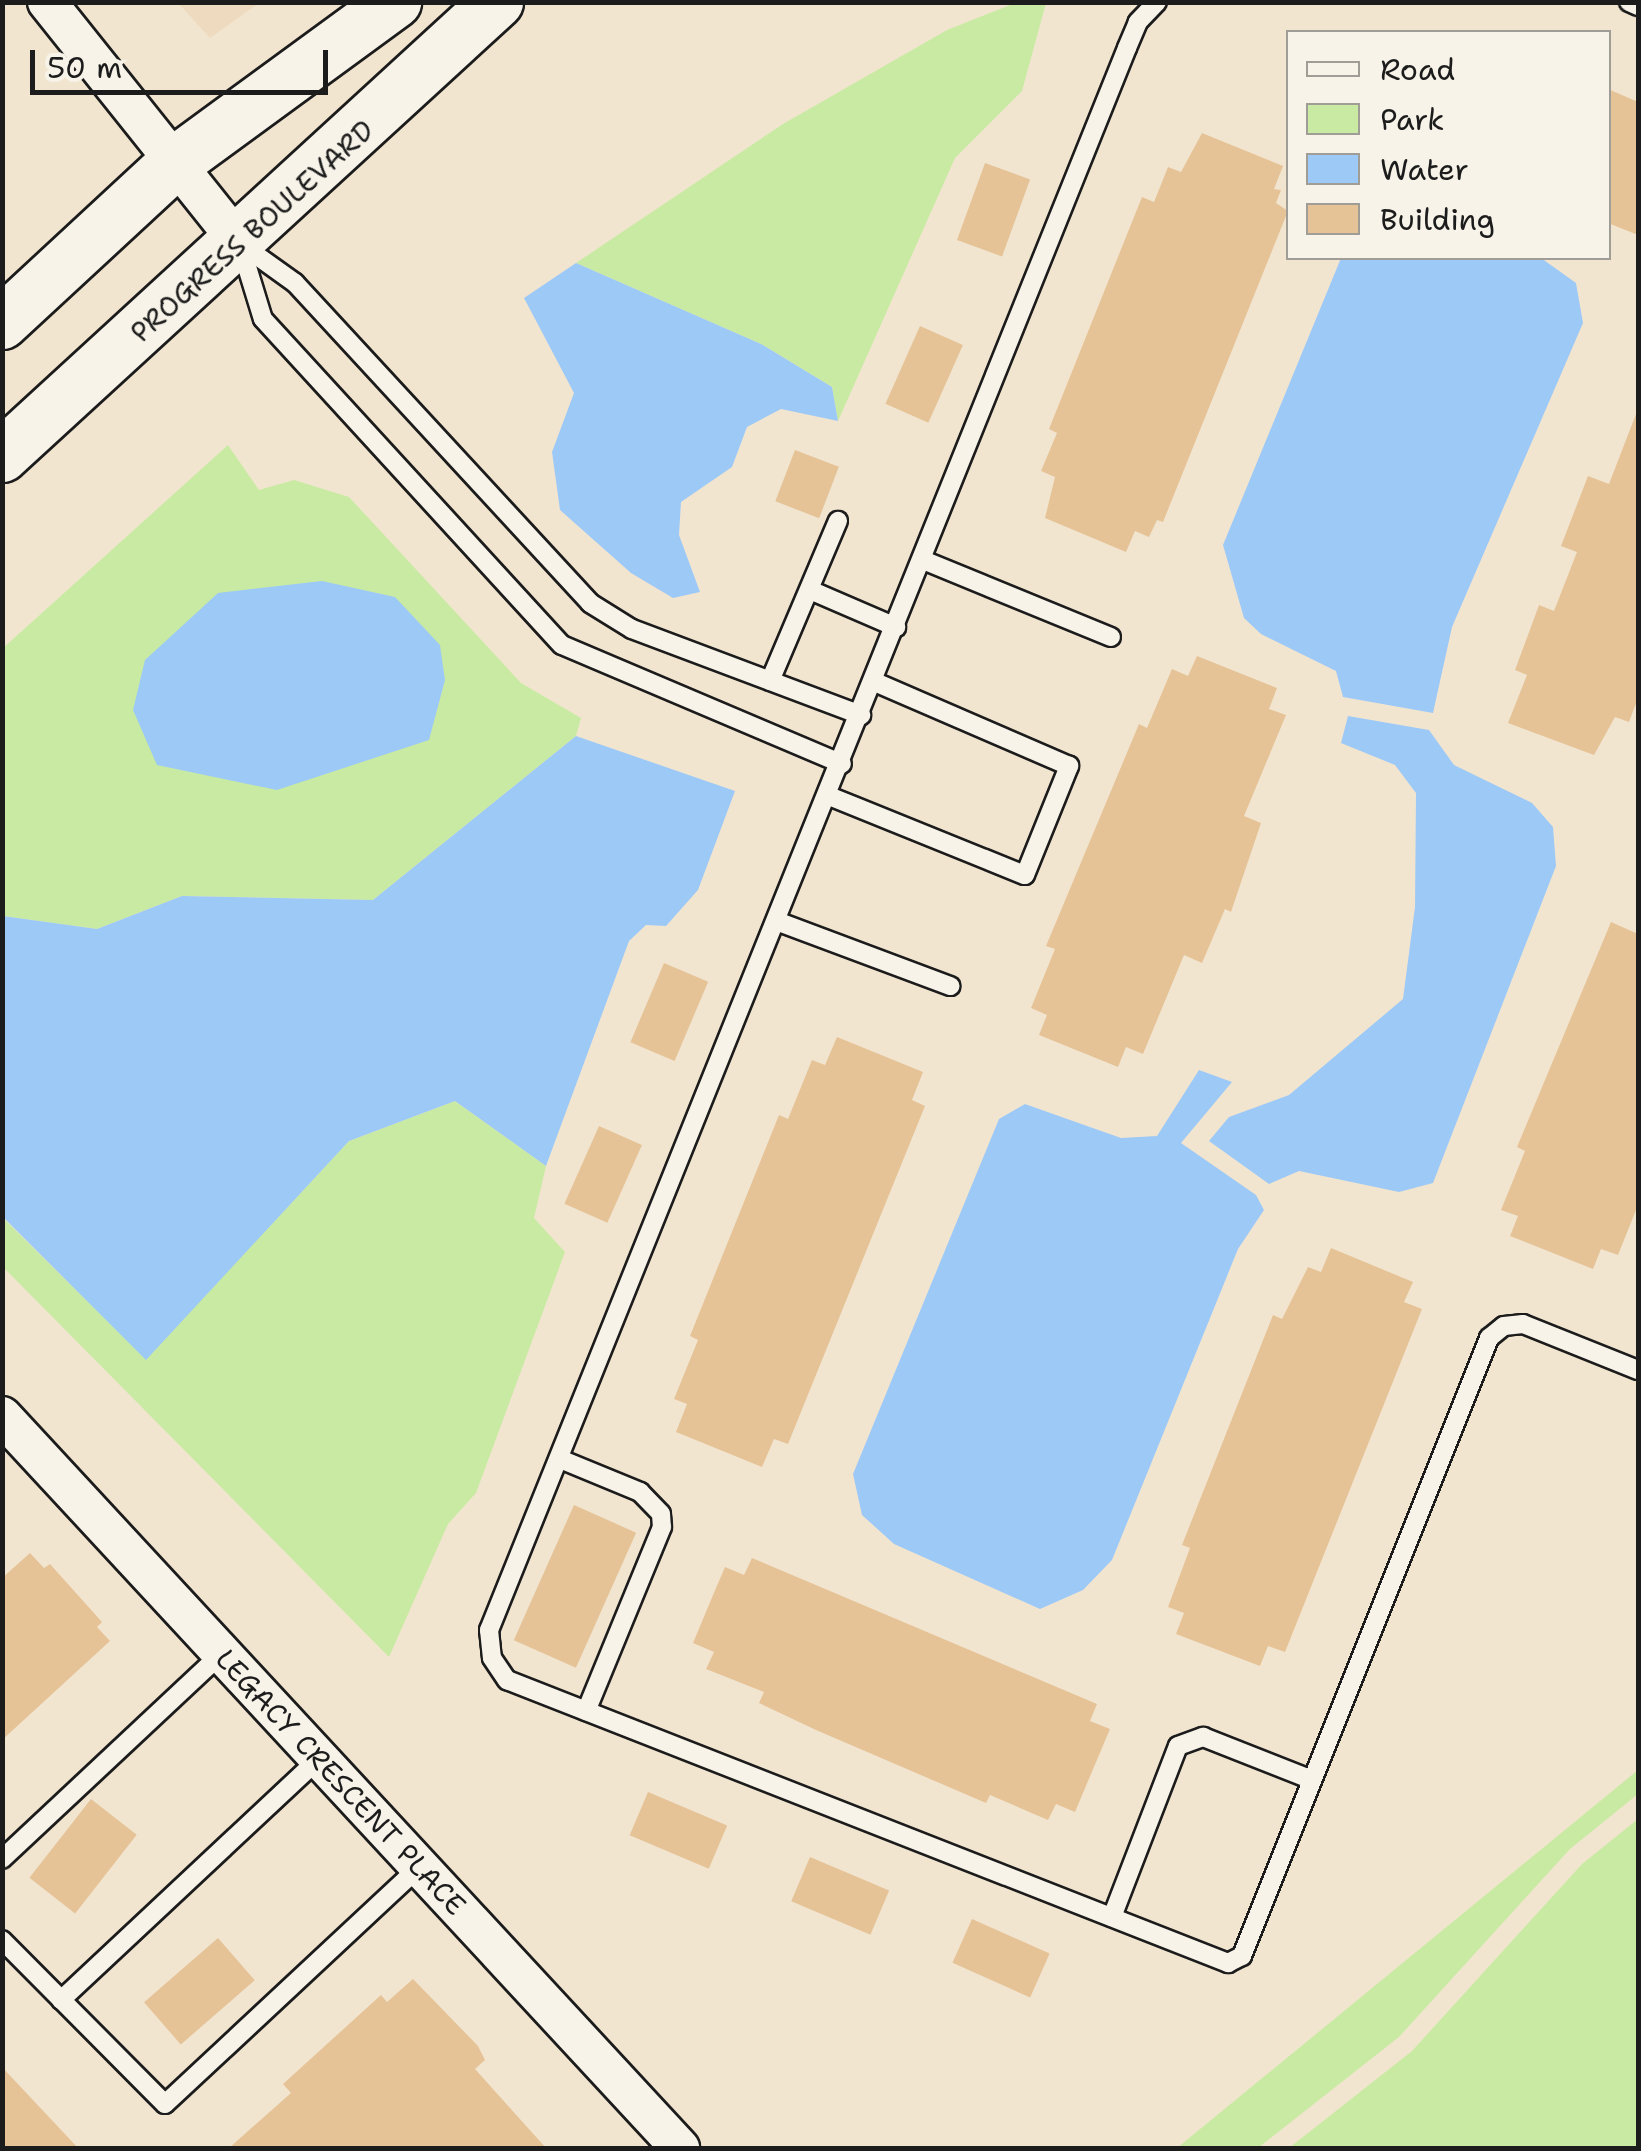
<!DOCTYPE html>
<style>
body{margin:0}
#map{position:relative;width:1641px;height:2151px;overflow:hidden;background:#f2e5d0;font-family:"Shantell Sans",sans-serif}
div>[style]{position:absolute}
.built>*{inset:0;background:#eedbbf}
.green>*{inset:0;background:#c9eaa3}
.water>*{inset:0;background:#9dc9f7}
.building>*{inset:0;background:#e5c397;transform-origin:0 0}
.roads{filter:drop-shadow(2px 0 #1c1c1c) drop-shadow(-2px 0 #1c1c1c) drop-shadow(0 2px #1c1c1c) drop-shadow(0 -2px #1c1c1c)}
.service>*{height:18px;margin:-9px;padding:0 9px;transform-origin:9px;border-radius:9px;background:#f7f3e8}
.minor>*{height:38px;margin:-19px;padding:0 19px;transform-origin:19px;border-radius:19px;background:#f7f3e8}
.secondary>*{height:52px;margin:-26px;padding:0 26px;transform-origin:26px;border-radius:26px;background:#f7f3e8}
span{translate:-50% -50%;white-space:nowrap;text-align:center;line-height:1.15;-webkit-text-stroke:10px #f7f3e8;paint-order:stroke}
.street-label{font-size:28px;color:#1c1c1c}
.frame{position:absolute;inset:0;border:5px solid #1c1c1c;pointer-events:none}
.legend{position:absolute;left:1286px;top:30px;width:325px;height:230px;box-sizing:border-box;background:#f7f3e8;border:2px solid #9f9d96;margin:0;padding:12px 18px;list-style:none;font-size:30px;color:#1c1c1c}
.legend li{display:flex;align-items:center;gap:20px;height:50px}
.legend b{width:50px;border:2px solid #9f9d96}
.scale{position:absolute;left:30px;top:50px;width:298px;height:45px;box-sizing:border-box;border:5px solid #1c1c1c;border-top:0;padding-left:12px;font-size:30px;line-height:35px;white-space:nowrap;color:#1c1c1c;-webkit-text-stroke:8px #f7f3e8;paint-order:stroke}
</style>
<div id="map">
<div class="built">
<div style="clip-path:polygon(178px 3px,259px 3px,210px 38px)"></div>
</div>
<div class="green">
<div style="clip-path:polygon(1015px 3px,1046px 3px,1022px 91px,955px 158px,838px 421px,832px 387px,761px 344px,576px 263px,783px 124px,947px 30px)"></div>
<div style="clip-path:polygon(228px 445px,259px 490px,294px 480px,349px 497px,521px 683px,581px 718px,576px 736px,373px 900px,182px 896px,97px 929px,3px 916px,2px 649px)"></div>
<div style="clip-path:polygon(455px 1101px,546px 1166px,534px 1218px,565px 1252px,476px 1493px,448px 1524px,389px 1657px,3px 1267px,2px 1217px,146px 1359px,349px 1141px)"></div>
<div style="clip-path:polygon(1638px 1770px,1638px 1794px,1570px 1849px,1399px 2037px,1258px 2148px,1177px 2148px)"></div>
<div style="clip-path:polygon(1638px 1819px,1638px 2148px,1289px 2148px,1412px 2051px,1582px 1864px)"></div>
</div>
<div class="water">
<div style="clip-path:polygon(1341px 258px,1541px 258px,1576px 283px,1583px 323px,1452px 627px,1433px 713px,1343px 697px,1336px 671px,1261px 634px,1244px 618px,1223px 545px)"></div>
<div style="clip-path:polygon(576px 263px,761px 344px,832px 387px,838px 421px,781px 409px,747px 427px,732px 467px,681px 502px,679px 535px,700px 592px,673px 598px,631px 573px,560px 510px,552px 452px,574px 393px,524px 298px)"></div>
<div style="clip-path:polygon(322px 581px,395px 597px,440px 645px,445px 680px,429px 740px,277px 790px,157px 765px,133px 710px,145px 660px,218px 593px)"></div>
<div style="clip-path:polygon(1348px 716px,1429px 730px,1454px 765px,1532px 803px,1553px 827px,1556px 866px,1433px 1183px,1399px 1192px,1299px 1171px,1269px 1184px,1209px 1141px,1229px 1117px,1289px 1095px,1403px 999px,1415px 907px,1416px 793px,1395px 765px,1341px 743px)"></div>
<div style="clip-path:polygon(576px 736px,735px 791px,698px 890px,666px 926px,646px 925px,629px 941px,546px 1166px,455px 1101px,349px 1141px,146px 1360px,3px 1217px,3px 916px,97px 929px,182px 896px,373px 900px)"></div>
<div style="clip-path:polygon(1199px 1070px,1232px 1082px,1181px 1143px,1256px 1195px,1264px 1210px,1238px 1249px,1112px 1560px,1083px 1590px,1040px 1609px,894px 1544px,862px 1515px,853px 1474px,999px 1119px,1025px 1104px,1121px 1138px,1157px 1136px)"></div>
</div>
<div class="building">
<div style="clip-path:polygon(1608px 89px,1638px 102px,1638px 235px,1608px 223px)"></div>
<div style="clip-path:polygon(1202px 133px,1283px 166px,1274px 189px,1281px 190px,1276px 203px,1288px 211px,1163px 522px,1157px 520px,1149px 537px,1135px 531px,1126px 552px,1045px 518px,1055px 477px,1041px 471px,1057px 433px,1049px 429px,1142px 197px,1154px 202px,1168px 167px,1181px 172px)"></div>
<div style="left:985px;top:163px;width:48px;height:82px;rotate:20deg"></div>
<div style="left:920px;top:326px;width:47px;height:85px;rotate:24deg"></div>
<div style="clip-path:polygon(1636px 414px,1638px 698px,1629px 722px,1615px 717px,1594px 755px,1508px 723px,1527px 675px,1515px 670px,1539px 605px,1554px 611px,1577px 552px,1561px 546px,1588px 476px,1609px 484px)"></div>
<div style="left:795px;top:450px;width:47px;height:55px;rotate:21deg"></div>
<div style="clip-path:polygon(1197px 656px,1277px 688px,1269px 709px,1286px 715px,1244px 816px,1261px 823px,1231px 912px,1225px 909px,1202px 963px,1184px 955px,1143px 1054px,1126px 1047px,1118px 1067px,1039px 1035px,1047px 1015px,1031px 1008px,1055px 949px,1046px 946px,1139px 724px,1147px 728px,1172px 669px,1188px 676px)"></div>
<div style="clip-path:polygon(1611px 922px,1638px 934px,1638px 1205px,1618px 1255px,1601px 1249px,1593px 1269px,1510px 1236px,1518px 1216px,1501px 1210px,1525px 1151px,1517px 1147px)"></div>
<div style="left:664px;top:963px;width:48px;height:86px;rotate:23deg"></div>
<div style="clip-path:polygon(837px 1037px,923px 1072px,912px 1100px,925px 1106px,788px 1444px,774px 1439px,762px 1467px,676px 1432px,687px 1404px,674px 1399px,698px 1340px,690px 1336px,779px 1115px,788px 1119px,812px 1060px,825px 1065px)"></div>
<div style="left:599px;top:1126px;width:47px;height:85px;rotate:24deg"></div>
<div style="clip-path:polygon(1331px 1248px,1413px 1282px,1404px 1302px,1422px 1309px,1285px 1652px,1268px 1646px,1260px 1666px,1176px 1634px,1184px 1613px,1168px 1607px,1190px 1548px,1182px 1545px,1273px 1315px,1282px 1319px,1308px 1267px,1321px 1272px)"></div>
<div style="left:574px;top:1505px;width:68px;height:148px;rotate:24deg"></div>
<div style="clip-path:polygon(30px 1553px,44px 1568px,50px 1564px,102px 1622px,97px 1627px,110px 1641px,2px 1740px,2px 1578px)"></div>
<div style="clip-path:polygon(752px 1558px,1097px 1704px,1090px 1721px,1110px 1729px,1075px 1812px,1056px 1804px,1048px 1820px,990px 1795px,986px 1803px,816px 1730px,759px 1703px,764px 1692px,706px 1669px,714px 1652px,693px 1643px,713px 1595px,725px 1567px,744px 1575px)"></div>
<div style="left:648px;top:1792px;width:86px;height:47px;rotate:23deg"></div>
<div style="left:91px;top:1799px;width:58px;height:100px;rotate:38deg"></div>
<div style="left:810px;top:1857px;width:86px;height:48px;rotate:23deg"></div>
<div style="left:972px;top:1919px;width:85px;height:48px;rotate:24deg"></div>
<div style="left:218px;top:1938px;width:56px;height:98px;rotate:49deg"></div>
<div style="clip-path:polygon(413px 1979px,478px 2046px,485px 2060px,475px 2069px,546px 2148px,229px 2148px,291px 2093px,283px 2084px,381px 1995px,387px 2002px)"></div>
<div style="clip-path:polygon(2px 2067px,78px 2148px,2px 2148px)"></div>
</div>
<div class="roads">
<div class="service">
<div style="left:1157px;top:2px;width:28px;rotate:134deg"></div>
<div style="left:1138px;top:22px;width:28px;rotate:113deg"></div>
<div style="left:1127px;top:48px;width:1706px;rotate:111.96deg"></div>
<div style="left:489px;top:1630px;width:28px;rotate:84deg"></div>
<div style="left:492px;top:1658px;width:27px;rotate:56deg"></div>
<div style="left:507px;top:1680px;width:775px;rotate:21.43deg"></div>
<div style="left:1228px;top:1963px;width:16px;rotate:-27deg"></div>
<div style="left:1242px;top:1956px;width:666px;rotate:-68.21deg"></div>
<div style="left:1489px;top:1338px;width:19px;rotate:-39deg"></div>
<div style="left:1504px;top:1326px;width:19px;rotate:-6deg"></div>
<div style="left:1523px;top:1324px;width:124px;rotate:21.8deg"></div>
<div style="left:1629px;top:2px;width:10px;rotate:24deg"></div>
<div style="left:240px;top:244px;width:78px;rotate:73deg"></div>
<div style="left:263px;top:319px;width:442px;rotate:47.5deg"></div>
<div style="left:562px;top:645px;width:304px;rotate:23deg"></div>
<div style="left:242px;top:245px;width:65px;rotate:35.6deg"></div>
<div style="left:295px;top:283px;width:435px;rotate:47.3deg"></div>
<div style="left:590px;top:603px;width:49px;rotate:31.8deg"></div>
<div style="left:632px;top:629px;width:245px;rotate:20.6deg"></div>
<div style="left:923px;top:560px;width:203px;rotate:22.3deg"></div>
<div style="left:810px;top:590px;width:94px;rotate:23.3deg"></div>
<div style="left:770px;top:681px;width:174px;rotate:-67deg"></div>
<div style="left:829px;top:796px;width:211px;rotate:22deg"></div>
<div style="left:1025px;top:875px;width:118px;rotate:-68deg"></div>
<div style="left:1069px;top:766px;width:211px;rotate:-156.6deg"></div>
<div style="left:779px;top:922px;width:183px;rotate:20.5deg"></div>
<div style="left:560px;top:1459px;width:87px;rotate:22.4deg"></div>
<div style="left:640px;top:1492px;width:30px;rotate:46deg"></div>
<div style="left:661px;top:1514px;width:13px;rotate:86deg"></div>
<div style="left:662px;top:1527px;width:199px;rotate:112.4deg"></div>
<div style="left:2px;top:1859px;width:301px;rotate:-43.1deg"></div>
<div style="left:1112px;top:1917px;width:183px;rotate:-68.9deg"></div>
<div style="left:1178px;top:1746px;width:27px;rotate:-20deg"></div>
<div style="left:1203px;top:1737px;width:117px;rotate:21.5deg"></div>
<div style="left:2px;top:1940px;width:231px;rotate:45.2deg"></div>
<div style="left:165px;top:2104px;width:347px;rotate:-43deg"></div>
<div style="left:61px;top:2000px;width:354px;rotate:-43.1deg"></div>
</div>
<div class="minor">
<div style="left:47px;top:2px;width:310px;rotate:51.4deg"></div>
<div style="left:2px;top:1416px;width:998px;rotate:47.19deg"></div>
</div>
<div class="secondary">
<div style="left:2px;top:323px;width:236px;rotate:-42.8deg"></div>
<div style="left:175px;top:163px;width:273px;rotate:-36.2deg"></div>
<div style="left:2px;top:456px;width:672px;rotate:-42.53deg"></div>
</div>
</div>
<div class="street-label">
<span style="left:252px;top:231px;rotate:-42deg">PROGRESS BOULEVARD</span>
<span style="left:341px;top:1782px;rotate:47deg">LEGACY CRESCENT PLACE</span>
</div>
<div class="frame"></div>
<ul class="legend">
<li><b style="height:12px;background:#f7f3e8"></b>Road</li>
<li><b style="height:28px;background:#c9eaa3"></b>Park</li>
<li><b style="height:28px;background:#9dc9f7"></b>Water</li>
<li><b style="height:28px;background:#e5c397"></b>Building</li>
</ul>
<div class="scale">50 m</div>
</div>
